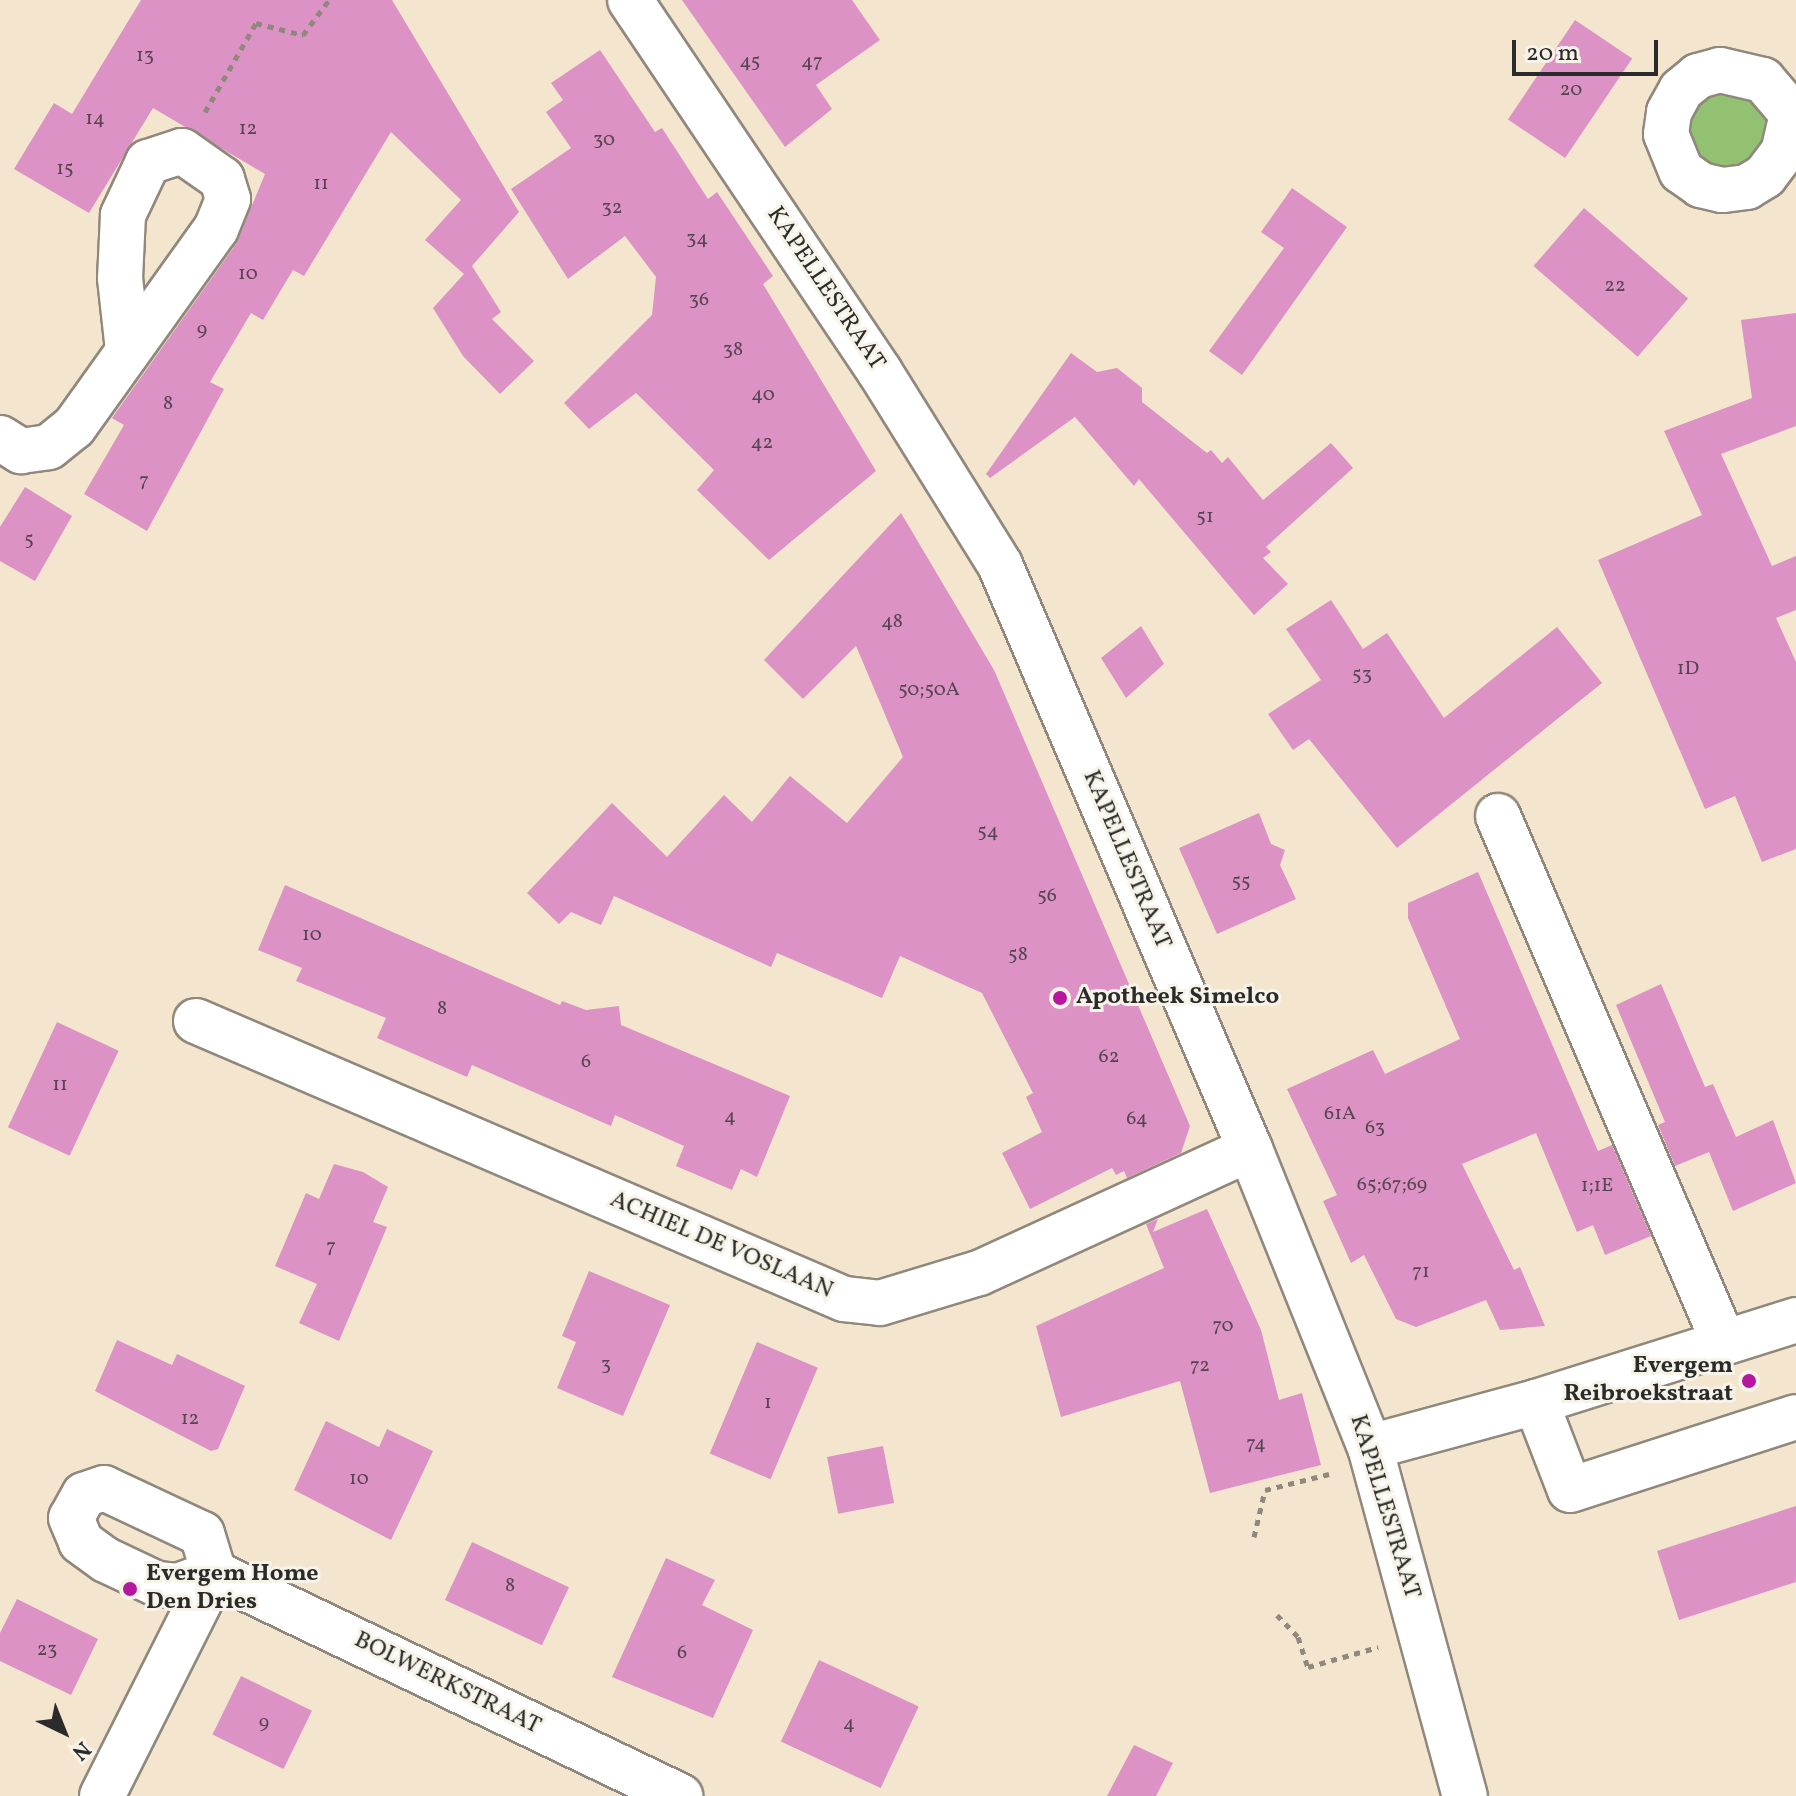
<!DOCTYPE html>
<style>
body{margin:0}
#map{position:relative;width:1796px;height:1796px;overflow:hidden;background:#f4e5ce;font-family:Vollkorn,serif}
div>[style]{position:absolute}
.green>*{inset:0;background:#92c271}
.building>*{inset:0;background:#dc92c5;transform-origin:0 0}
.path>*{height:5px;margin-top:-2.5px;transform-origin:0;background:repeating-linear-gradient(90deg,#90887c 0 6px,transparent 0 12px)}
.roads{filter:drop-shadow(2px 0 #90887c) drop-shadow(-2px 0 #90887c) drop-shadow(0 2px #90887c) drop-shadow(0 -2px #90887c)}
.minor>*{height:44px;margin:-22px;padding:0 22px;transform-origin:22px;border-radius:22px;background:#fff}
.dots>*{width:22px;height:22px;translate:-50% -50%;box-sizing:border-box;border:4px solid #f7f3e8;border-radius:50%}
span{translate:-50% -50%;white-space:nowrap;text-align:center;line-height:1.15;-webkit-text-stroke:6px #f7f3e8;paint-order:stroke}
.number-label{font-size:20px;color:#574552}
.number-label span{-webkit-text-stroke-width:0}
.street-label{font-size:24px;color:#2b2b2b}
.poi-label{font-size:24px;color:#2b2b2b;font-weight:700}
.left{translate:0 -50%;text-align:left}
.right{translate:-100% -50%;text-align:right}
.north{position:absolute;left:24px;top:1692px;width:80px;height:80px;-webkit-text-stroke:6px #f7f3e8;paint-order:stroke;rotate:137deg;font-size:22px;font-weight:700;line-height:32px;text-align:center;color:#2b2b2b}
.north::after{content:'';display:block;margin:auto;width:28px;height:36px;background:#2b2b2b;clip-path:polygon(50% 0,100% 100%,50% 72%,0 100%)}
.scale{position:absolute;left:1512px;top:40px;width:146px;height:36px;box-sizing:border-box;border:4px solid #2b2b2b;border-top:0;padding-left:10px;font-size:24px;line-height:28px;white-space:nowrap;color:#2b2b2b;-webkit-text-stroke:6px #f7f3e8;paint-order:stroke}
</style>
<div id="map">
<div class="green">
<div style="clip-path:polygon(1707px 81px,1772px 96px,1762px 170px,1694px 170px,1680px 113px)"></div>
</div>
<div class="building">
<div style="clip-path:polygon(141px 0,392px 0,519px 212px,472px 266px,501px 312px,492px 319px,534px 361px,500px 394px,463px 356px,433px 308px,464px 274px,425px 240px,461px 200px,391px 132px,304px 276px,293px 270px,263px 320px,251px 313px,210px 382px,224px 389px,147px 531px,84px 494px,124px 425px,112px 418px,236px 244px,265px 174px,153px 108px,89px 213px,14px 169px,54px 103px,72px 114px)"></div>
<div style="clip-path:polygon(682px 0,852px 0,880px 40px,816px 85px,832px 109px,785px 147px)"></div>
<div style="left:1575px;top:20px;width:69px;height:120px;rotate:34deg"></div>
<div style="clip-path:polygon(600px 50px,655px 132px,662px 128px,708px 199px,717px 192px,773px 276px,763px 284px,876px 471px,769px 560px,697px 490px,714px 470px,636px 393px,589px 429px,564px 403px,652px 315px,656px 277px,625px 236px,568px 279px,511px 189px,571px 148px,546px 112px,563px 100px,551px 83px)"></div>
<div style="clip-path:polygon(1292px 188px,1347px 227px,1242px 375px,1209px 351px,1284px 248px,1261px 232px)"></div>
<div style="left:1584px;top:208px;width:138px;height:77px;rotate:41deg"></div>
<div style="clip-path:polygon(1796px 313px,1796px 426px,1721px 454px,1772px 566px,1796px 556px,1796px 610px,1776px 618px,1796px 662px,1796px 849px,1762px 862px,1735px 796px,1705px 809px,1598px 560px,1702px 515px,1664px 431px,1752px 398px,1741px 320px)"></div>
<div style="clip-path:polygon(1071px 353px,1097px 372px,1117px 368px,1142px 388px,1142px 402px,1207px 453px,1211px 450px,1222px 463px,1228px 457px,1263px 500px,1331px 443px,1353px 468px,1266px 547px,1271px 552px,1263px 558px,1288px 584px,1254px 615px,1139px 479px,1134px 486px,1075px 417px,990px 478px,986px 474px)"></div>
<div style="clip-path:polygon(25px 487px,72px 516px,35px 581px,0 561px,0 527px)"></div>
<div style="clip-path:polygon(901px 513px,994px 670px,1190px 1126px,1181px 1153px,1127px 1178px,1124px 1171px,1116px 1175px,1112px 1168px,1030px 1209px,1002px 1153px,1042px 1132px,1026px 1097px,1033px 1093px,982px 993px,900px 956px,882px 998px,777px 953px,771px 967px,614px 896px,601px 925px,571px 912px,559px 924px,527px 893px,612px 803px,667px 857px,724px 795px,752px 822px,790px 776px,847px 823px,903px 757px,856px 646px,803px 699px,764px 660px)"></div>
<div style="clip-path:polygon(1331px 600px,1363px 649px,1387px 633px,1444px 718px,1557px 627px,1602px 683px,1397px 848px,1309px 739px,1293px 750px,1268px 714px,1321px 680px,1286px 629px)"></div>
<div style="clip-path:polygon(1141px 626px,1164px 664px,1126px 698px,1101px 658px)"></div>
<div style="clip-path:polygon(1259px 813px,1271px 844px,1285px 850px,1280px 865px,1296px 899px,1217px 934px,1179px 848px)"></div>
<div style="clip-path:polygon(1478px 872px,1598px 1151px,1612px 1145px,1651px 1236px,1605px 1255px,1593px 1225px,1577px 1232px,1536px 1133px,1462px 1164px,1514px 1270px,1520px 1267px,1545px 1326px,1500px 1330px,1486px 1300px,1416px 1327px,1396px 1319px,1364px 1255px,1351px 1263px,1323px 1201px,1337px 1195px,1287px 1089px,1373px 1050px,1385px 1074px,1460px 1039px,1408px 918px,1408px 903px)"></div>
<div style="clip-path:polygon(285px 885px,560px 1005px,562px 1001px,586px 1010px,619px 1006px,621px 1025px,790px 1096px,757px 1177px,741px 1169px,732px 1190px,676px 1166px,684px 1146px,615px 1115px,611px 1126px,472px 1065px,467px 1077px,377px 1038px,386px 1018px,296px 981px,302px 968px,258px 950px)"></div>
<div style="clip-path:polygon(1661px 984px,1705px 1087px,1713px 1084px,1736px 1137px,1773px 1120px,1796px 1183px,1733px 1211px,1709px 1152px,1675px 1166px,1658px 1125px,1665px 1122px,1616px 1005px)"></div>
<div style="left:57px;top:1022px;width:68px;height:116px;rotate:25deg"></div>
<div style="clip-path:polygon(334px 1164px,363px 1172px,388px 1187px,373px 1222px,387px 1227px,339px 1341px,299px 1323px,317px 1284px,275px 1266px,306px 1193px,319px 1199px)"></div>
<div style="clip-path:polygon(1207px 1209px,1261px 1330px,1279px 1400px,1302px 1393px,1321px 1465px,1210px 1493px,1180px 1381px,1061px 1417px,1036px 1326px,1164px 1268px,1146px 1224px,1158px 1219px,1153px 1232px)"></div>
<div style="clip-path:polygon(589px 1271px,670px 1305px,623px 1416px,557px 1388px,576px 1342px,562px 1336px)"></div>
<div style="clip-path:polygon(117px 1340px,172px 1365px,177px 1354px,245px 1386px,218px 1449px,211px 1451px,95px 1391px)"></div>
<div style="left:757px;top:1342px;width:66px;height:121px;rotate:23deg"></div>
<div style="clip-path:polygon(326px 1421px,379px 1447px,387px 1429px,433px 1451px,391px 1540px,294px 1490px)"></div>
<div style="left:883px;top:1446px;width:58px;height:57px;rotate:79deg"></div>
<div style="clip-path:polygon(1796px 1506px,1796px 1582px,1679px 1620px,1657px 1551px)"></div>
<div style="left:472px;top:1542px;width:107px;height:64px;rotate:25deg"></div>
<div style="clip-path:polygon(666px 1558px,715px 1580px,702px 1605px,753px 1630px,713px 1718px,612px 1677px)"></div>
<div style="clip-path:polygon(17px 1599px,98px 1639px,71px 1695px,0 1661px,0 1633px)"></div>
<div style="left:819px;top:1660px;width:110px;height:90px;rotate:25deg"></div>
<div style="left:241px;top:1676px;width:79px;height:65px;rotate:26deg"></div>
<div style="clip-path:polygon(1134px 1745px,1173px 1763px,1156px 1796px,1107px 1796px)"></div>
</div>
<div class="path">
<div style="left:205px;top:112px;width:103px;rotate:-60.2deg"></div>
<div style="left:256px;top:23px;width:49px;rotate:14.3deg"></div>
<div style="left:303px;top:35px;width:44px;rotate:-53.4deg"></div>
<div style="left:1254px;top:1537px;width:48px;rotate:-76.8deg"></div>
<div style="left:1265px;top:1490px;width:66px;rotate:-14deg"></div>
<div style="left:1277px;top:1615px;width:30px;rotate:46deg"></div>
<div style="left:1298px;top:1637px;width:32px;rotate:72deg"></div>
<div style="left:1308px;top:1667px;width:73px;rotate:-15.9deg"></div>
</div>
<div class="roads">
<div class="minor">
<div style="left:630px;top:0;width:448px;rotate:56.1deg"></div>
<div style="left:880px;top:372px;width:227px;rotate:58.1deg"></div>
<div style="left:1000px;top:565px;width:635px;rotate:66.83deg"></div>
<div style="left:1250px;top:1149px;width:321px;rotate:68.1deg"></div>
<div style="left:1370px;top:1447px;width:362px;rotate:74.8deg"></div>
<div style="left:1720px;top:70px;width:44px;rotate:13.1deg"></div>
<div style="left:1763px;top:80px;width:45px;rotate:49.5deg"></div>
<div style="left:1792px;top:114px;width:39px;rotate:103deg"></div>
<div style="left:1783px;top:152px;width:30px;rotate:127deg"></div>
<div style="left:1765px;top:176px;width:21px;rotate:149deg"></div>
<div style="left:1747px;top:187px;width:25px;rotate:173deg"></div>
<div style="left:1722px;top:190px;width:22px;rotate:-167deg"></div>
<div style="left:1701px;top:185px;width:24px;rotate:-145deg"></div>
<div style="left:1681px;top:171px;width:40px;rotate:-112deg"></div>
<div style="left:1666px;top:134px;width:22px;rotate:-82deg"></div>
<div style="left:1669px;top:112px;width:25px;rotate:-61deg"></div>
<div style="left:1681px;top:90px;width:22px;rotate:-39deg"></div>
<div style="left:1698px;top:76px;width:23px;rotate:-15deg"></div>
<div style="left:0;top:438px;width:25px;rotate:32deg"></div>
<div style="left:21px;top:451px;width:28px;rotate:-8deg"></div>
<div style="left:49px;top:447px;width:32px;rotate:-39deg"></div>
<div style="left:74px;top:427px;width:244px;rotate:-54.4deg"></div>
<div style="left:216px;top:229px;width:32px;rotate:-68deg"></div>
<div style="left:228px;top:199px;width:21px;rotate:-107deg"></div>
<div style="left:222px;top:179px;width:49px;rotate:-145deg"></div>
<div style="left:182px;top:151px;width:36px;rotate:162deg"></div>
<div style="left:148px;top:162px;width:59px;rotate:115.3deg"></div>
<div style="left:123px;top:215px;width:63px;rotate:92.7deg"></div>
<div style="left:120px;top:278px;width:72px;rotate:83.7deg"></div>
<div style="left:1498px;top:816px;width:573px;rotate:66.79deg"></div>
<div style="left:196px;top:1021px;width:705px;rotate:23.22deg"></div>
<div style="left:844px;top:1299px;width:36px;rotate:6deg"></div>
<div style="left:880px;top:1303px;width:103px;rotate:-16.9deg"></div>
<div style="left:979px;top:1273px;width:298px;rotate:-24.6deg"></div>
<div style="left:1536px;top:1402px;width:94px;rotate:68.9deg"></div>
<div style="left:1570px;top:1490px;width:237px;rotate:-17.9deg"></div>
<div style="left:1370px;top:1447px;width:172px;rotate:-15.2deg"></div>
<div style="left:1536px;top:1402px;width:273px;rotate:-17.5deg"></div>
<div style="left:102px;top:1796px;width:250px;rotate:-63.3deg"></div>
<div style="left:214px;top:1573px;width:41px;rotate:-107.1deg"></div>
<div style="left:202px;top:1534px;width:108px;rotate:-154.9deg"></div>
<div style="left:104px;top:1488px;width:21px;rotate:161deg"></div>
<div style="left:84px;top:1495px;width:26px;rotate:119deg"></div>
<div style="left:71px;top:1518px;width:26px;rotate:67deg"></div>
<div style="left:81px;top:1542px;width:31px;rotate:36deg"></div>
<div style="left:106px;top:1560px;width:56px;rotate:25.2deg"></div>
<div style="left:157px;top:1584px;width:21px;rotate:5deg"></div>
<div style="left:178px;top:1586px;width:38px;rotate:-20deg"></div>
<div style="left:214px;top:1573px;width:517px;rotate:25.57deg"></div>
</div>
</div>
<div class="dots">
<div style="left:1060px;top:998px;background:#b5179e"></div>
<div style="left:1749px;top:1381px;background:#b5179e"></div>
<div style="left:130px;top:1589px;background:#b5179e"></div>
</div>
<div class="number-label">
<span style="left:145px;top:56px">13</span>
<span style="left:750px;top:62px">45</span>
<span style="left:812px;top:62px">47</span>
<span style="left:1571px;top:90px">20</span>
<span style="left:95px;top:119px">14</span>
<span style="left:248px;top:129px">12</span>
<span style="left:604px;top:140px">30</span>
<span style="left:65px;top:169px">15</span>
<span style="left:321px;top:184px">11</span>
<span style="left:612px;top:208px">32</span>
<span style="left:697px;top:239px">34</span>
<span style="left:248px;top:274px">10</span>
<span style="left:1615px;top:286px">22</span>
<span style="left:699px;top:300px">36</span>
<span style="left:202px;top:330px">9</span>
<span style="left:733px;top:350px">38</span>
<span style="left:763px;top:395px">40</span>
<span style="left:168px;top:404px">8</span>
<span style="left:762px;top:443px">42</span>
<span style="left:144px;top:481px">7</span>
<span style="left:1205px;top:517px">51</span>
<span style="left:29px;top:540px">5</span>
<span style="left:892px;top:622px">48</span>
<span style="left:1688px;top:669px">1D</span>
<span style="left:1362px;top:675px">53</span>
<span style="left:929px;top:690px">50;50A</span>
<span style="left:988px;top:832px">54</span>
<span style="left:1241px;top:882px">55</span>
<span style="left:1047px;top:896px">56</span>
<span style="left:312px;top:935px">10</span>
<span style="left:1018px;top:955px">58</span>
<span style="left:442px;top:1009px">8</span>
<span style="left:1109px;top:1057px">62</span>
<span style="left:586px;top:1062px">6</span>
<span style="left:60px;top:1085px">11</span>
<span style="left:1340px;top:1114px">61A</span>
<span style="left:730px;top:1117px">4</span>
<span style="left:1137px;top:1119px">64</span>
<span style="left:1375px;top:1128px">63</span>
<span style="left:1392px;top:1185px">65;67;69</span>
<span style="left:1597px;top:1186px">1;1E</span>
<span style="left:331px;top:1247px">7</span>
<span style="left:1421px;top:1272px">71</span>
<span style="left:1223px;top:1326px">70</span>
<span style="left:606px;top:1365px">3</span>
<span style="left:1200px;top:1366px">72</span>
<span style="left:768px;top:1403px">1</span>
<span style="left:190px;top:1419px">12</span>
<span style="left:1256px;top:1444px">74</span>
<span style="left:359px;top:1479px">10</span>
<span style="left:510px;top:1586px">8</span>
<span style="left:47px;top:1650px">23</span>
<span style="left:682px;top:1653px">6</span>
<span style="left:264px;top:1723px">9</span>
<span style="left:849px;top:1724px">4</span>
</div>
<div class="street-label">
<span style="left:825px;top:289px;rotate:56deg">KAPELLESTRAAT</span>
<span style="left:1126px;top:860px;rotate:67deg">KAPELLESTRAAT</span>
<span style="left:721px;top:1246px;rotate:23deg">ACHIEL DE VOSLAAN</span>
<span style="left:1384px;top:1507px;rotate:73deg">KAPELLESTRAAT</span>
<span style="left:447px;top:1684px;rotate:26deg">BOLWERKSTRAAT</span>
</div>
<div class="poi-label">
<span class="left" style="left:1076px;top:998px">Apotheek Simelco</span>
<span class="right" style="left:1733px;top:1381px">Evergem<br>Reibroekstraat</span>
<span class="left" style="left:146px;top:1589px">Evergem Home<br>Den Dries</span>
</div>
<div class="north">N</div>
<div class="scale">20 m</div>
</div>
